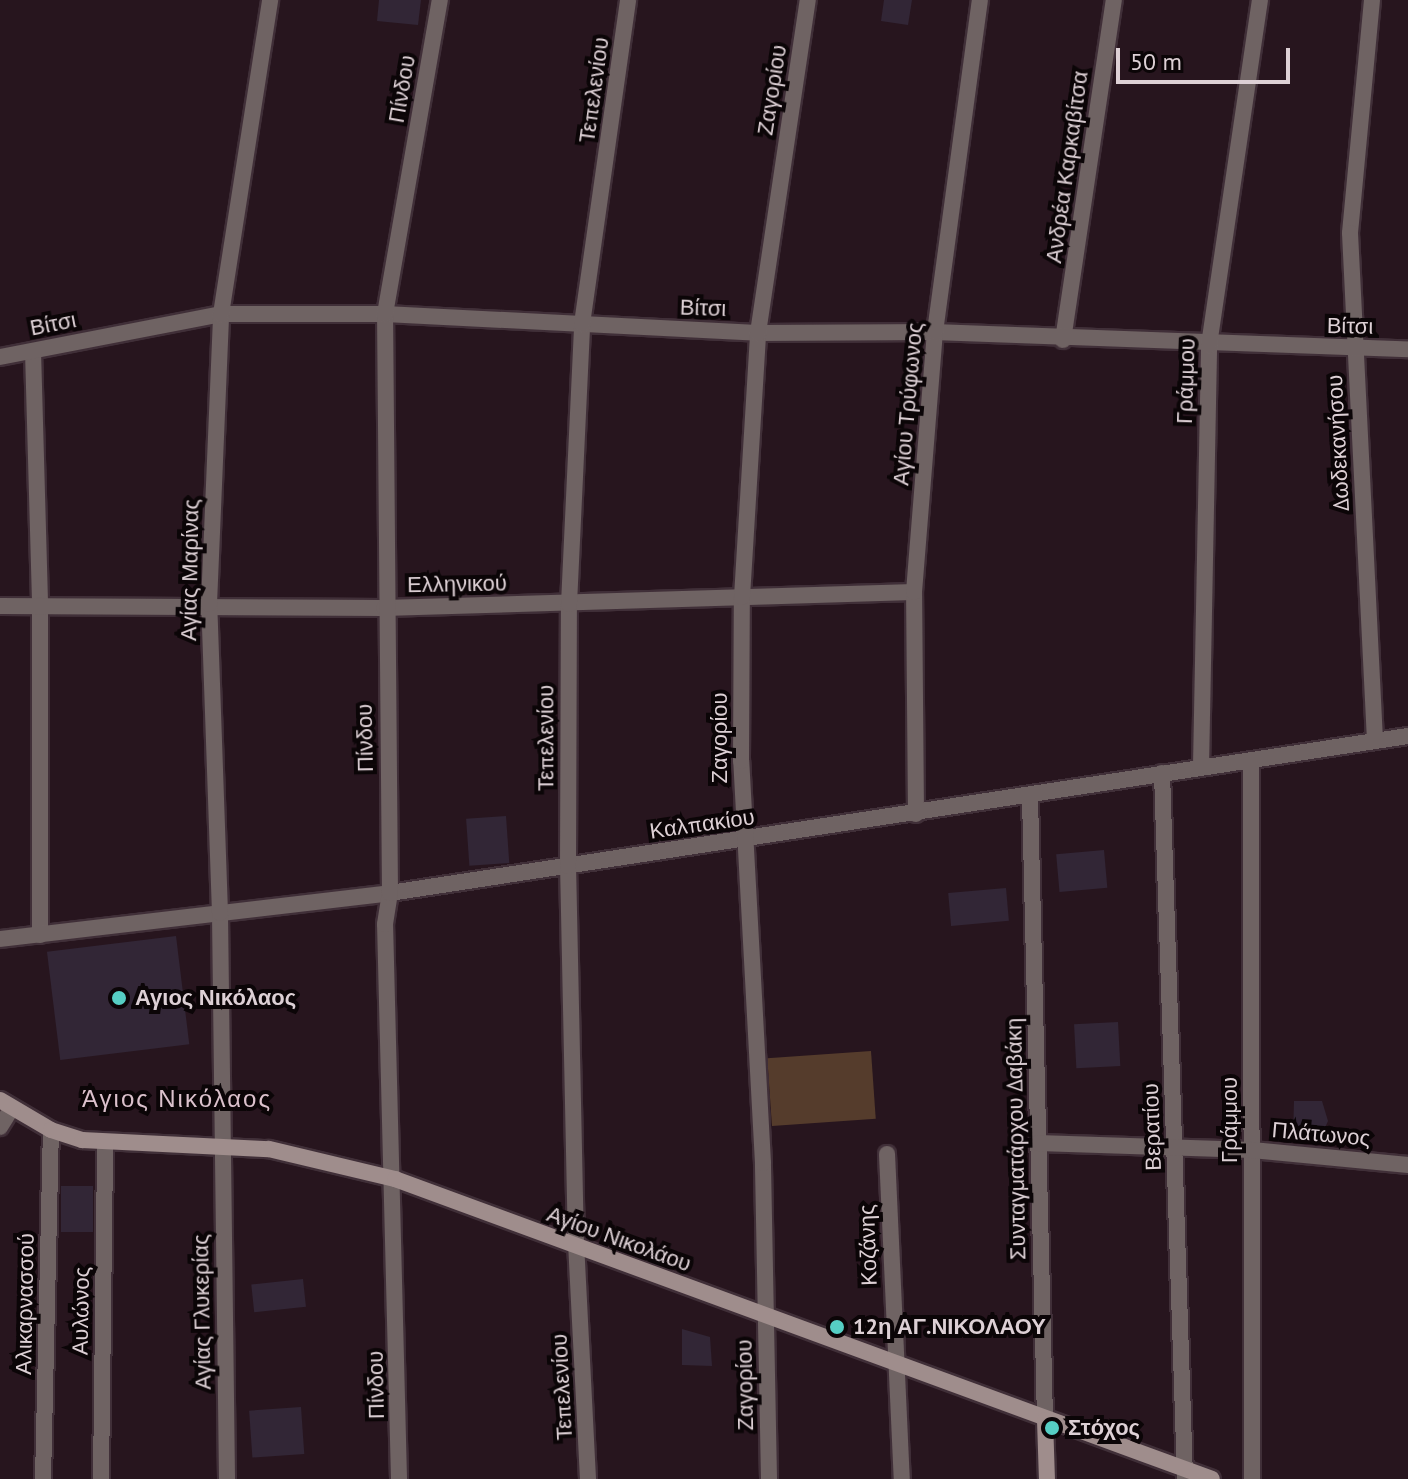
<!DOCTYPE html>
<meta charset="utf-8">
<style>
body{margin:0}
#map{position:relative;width:1408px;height:1479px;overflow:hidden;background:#27151e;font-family:"PT Sans",sans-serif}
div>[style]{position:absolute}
.green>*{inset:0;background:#553c2c;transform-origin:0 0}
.building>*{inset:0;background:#322636;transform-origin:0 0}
.roads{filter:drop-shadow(2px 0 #402f38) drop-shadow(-2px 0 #402f38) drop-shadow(0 2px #402f38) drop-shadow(0 -2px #402f38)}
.street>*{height:16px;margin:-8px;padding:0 8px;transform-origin:8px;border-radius:8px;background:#6f6363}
.secondary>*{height:16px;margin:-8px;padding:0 8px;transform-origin:8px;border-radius:8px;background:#9f8d8c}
.dots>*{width:22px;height:22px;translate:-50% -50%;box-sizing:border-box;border:4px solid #0b0507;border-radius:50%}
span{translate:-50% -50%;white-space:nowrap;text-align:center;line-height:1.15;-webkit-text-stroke:8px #0b0507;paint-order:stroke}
.street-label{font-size:22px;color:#ddd0d5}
.poi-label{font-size:22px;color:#ddd0d5;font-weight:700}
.left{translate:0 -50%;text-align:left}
.neighbourhood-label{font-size:24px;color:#dbc1cc;letter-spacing:2px}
.scale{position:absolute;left:1116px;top:48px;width:174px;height:36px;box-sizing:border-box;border:4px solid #ddd0d5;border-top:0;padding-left:10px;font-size:24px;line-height:28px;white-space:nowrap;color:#ddd0d5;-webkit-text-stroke:6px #0b0507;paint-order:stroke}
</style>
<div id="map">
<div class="green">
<div style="left:871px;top:1051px;width:68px;height:104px;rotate:86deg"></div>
</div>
<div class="building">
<div style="clip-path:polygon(379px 0,421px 0,418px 25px,377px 21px)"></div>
<div style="clip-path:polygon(884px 0,912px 0,908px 25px,881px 21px)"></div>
<div style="left:506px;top:816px;width:47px;height:40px;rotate:86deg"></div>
<div style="left:1104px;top:850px;width:38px;height:48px;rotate:85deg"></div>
<div style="left:1006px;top:888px;width:33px;height:58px;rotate:85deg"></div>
<div style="left:176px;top:936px;width:109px;height:130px;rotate:83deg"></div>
<div style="left:1118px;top:1022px;width:44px;height:44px;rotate:87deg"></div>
<div style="clip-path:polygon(1294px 1101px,1322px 1101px,1328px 1121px,1320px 1139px,1293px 1138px)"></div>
<div style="left:93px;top:1186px;width:46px;height:32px;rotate:90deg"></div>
<div style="left:303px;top:1279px;width:28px;height:52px;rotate:84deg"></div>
<div style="clip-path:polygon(682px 1329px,710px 1337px,712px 1366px,682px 1365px)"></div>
<div style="left:301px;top:1407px;width:47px;height:52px;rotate:86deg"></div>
</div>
<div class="roads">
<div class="street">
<div style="left:1372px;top:0;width:234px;rotate:95.4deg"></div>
<div style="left:1350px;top:233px;width:508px;rotate:87.18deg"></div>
<div style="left:1063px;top:340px;width:344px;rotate:-81.5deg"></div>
<div style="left:33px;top:351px;width:254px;rotate:88.4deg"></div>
<div style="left:40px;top:605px;width:330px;rotate:90deg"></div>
<div style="left:0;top:357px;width:225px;rotate:-11deg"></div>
<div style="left:221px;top:314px;width:164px"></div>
<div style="left:385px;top:314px;width:373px;rotate:2.9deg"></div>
<div style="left:758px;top:333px;width:177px;rotate:-0.3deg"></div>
<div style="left:935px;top:332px;width:473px;rotate:2.1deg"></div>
<div style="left:0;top:606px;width:384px;rotate:0.3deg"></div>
<div style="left:384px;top:608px;width:530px;rotate:-1.73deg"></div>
<div style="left:1251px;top:762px;width:717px;rotate:89.92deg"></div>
<div style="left:1201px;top:767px;width:422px;rotate:-88.9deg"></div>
<div style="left:1209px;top:345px;width:349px;rotate:-81.6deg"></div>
<div style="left:1162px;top:773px;width:706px;rotate:88.13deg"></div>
<div style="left:1030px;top:797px;width:623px;rotate:88.62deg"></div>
<div style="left:916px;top:814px;width:222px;rotate:-90.5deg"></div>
<div style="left:914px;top:592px;width:261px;rotate:-85.4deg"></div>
<div style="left:935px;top:332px;width:335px;rotate:-82.3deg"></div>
<div style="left:0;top:939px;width:393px;rotate:-6.7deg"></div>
<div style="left:390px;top:893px;width:1030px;rotate:-8.77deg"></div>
<div style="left:0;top:1127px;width:22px;rotate:-58deg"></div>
<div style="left:1038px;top:1143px;width:214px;rotate:1.9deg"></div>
<div style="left:1252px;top:1150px;width:157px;rotate:5.5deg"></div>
<div style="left:887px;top:1154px;width:325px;rotate:87.4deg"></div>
<div style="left:43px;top:1479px;width:349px;rotate:-88.7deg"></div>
<div style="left:101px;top:1479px;width:336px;rotate:-89.3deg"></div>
<div style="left:227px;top:1479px;width:566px;rotate:-90.71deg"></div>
<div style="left:220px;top:913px;width:309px;rotate:-92deg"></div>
<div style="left:209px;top:604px;width:290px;rotate:-87.6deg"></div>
<div style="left:221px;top:314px;width:318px;rotate:-81.1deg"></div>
<div style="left:399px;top:1479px;width:555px;rotate:-91.44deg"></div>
<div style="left:385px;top:924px;width:31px;rotate:-81deg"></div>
<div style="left:390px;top:893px;width:579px;rotate:-90.49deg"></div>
<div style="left:385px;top:314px;width:319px;rotate:-80.1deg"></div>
<div style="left:588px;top:1479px;width:233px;rotate:-92.9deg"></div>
<div style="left:576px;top:1246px;width:380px;rotate:-91.2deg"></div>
<div style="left:568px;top:866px;width:262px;rotate:-89.8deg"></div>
<div style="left:569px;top:604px;width:280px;rotate:-87.3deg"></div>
<div style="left:582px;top:324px;width:327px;rotate:-81.9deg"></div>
<div style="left:769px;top:1479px;width:316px;rotate:-91.1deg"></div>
<div style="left:763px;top:1163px;width:403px;rotate:-93.1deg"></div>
<div style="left:741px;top:761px;width:164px;rotate:-89.7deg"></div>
<div style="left:742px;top:597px;width:264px;rotate:-86.5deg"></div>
<div style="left:758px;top:333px;width:337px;rotate:-81.5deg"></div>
</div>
<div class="secondary">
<div style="left:0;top:1100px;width:59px;rotate:30.5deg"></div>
<div style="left:51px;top:1130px;width:33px;rotate:18deg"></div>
<div style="left:82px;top:1140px;width:187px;rotate:2.8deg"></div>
<div style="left:269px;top:1149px;width:130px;rotate:13.4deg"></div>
<div style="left:395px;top:1179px;width:870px;rotate:20.16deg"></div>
<div style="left:1045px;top:1420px;width:59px;rotate:88.1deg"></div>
</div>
</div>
<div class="dots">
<div style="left:119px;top:998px;background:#56cec4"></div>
<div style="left:837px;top:1327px;background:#56cec4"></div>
<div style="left:1052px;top:1428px;background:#56cec4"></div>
</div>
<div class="street-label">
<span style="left:402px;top:89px;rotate:-80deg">Πίνδου</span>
<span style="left:594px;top:90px;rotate:-82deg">Τεπελενίου</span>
<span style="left:772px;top:90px;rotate:-81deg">Ζαγορίου</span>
<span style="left:1067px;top:167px;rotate:-82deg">Ανδρέα Καρκαβίτσα</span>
<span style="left:703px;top:308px;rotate:2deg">Βίτσι</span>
<span style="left:53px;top:324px;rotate:-11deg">Βίτσι</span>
<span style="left:1350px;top:326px;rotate:1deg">Βίτσι</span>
<span style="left:1186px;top:381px;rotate:-88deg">Γράμμου</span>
<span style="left:908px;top:404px;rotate:-85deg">Αγίου Τρύφωνος</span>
<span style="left:1338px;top:443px;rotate:-93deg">Δωδεκανήσου</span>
<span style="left:190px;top:570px;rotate:-89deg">Αγίας Μαρίνας</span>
<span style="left:457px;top:584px;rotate:-1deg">Ελληνικού</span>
<span style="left:365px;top:738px;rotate:-91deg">Πίνδου</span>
<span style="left:546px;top:738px;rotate:-90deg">Τεπελενίου</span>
<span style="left:720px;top:738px;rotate:-90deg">Ζαγορίου</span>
<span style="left:702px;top:824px;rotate:-8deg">Καλπακίου</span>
<span style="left:1230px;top:1120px;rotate:-90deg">Γράμμου</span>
<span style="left:1152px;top:1127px;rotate:-92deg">Βερατίου</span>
<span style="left:1321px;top:1134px;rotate:5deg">Πλάτωνος</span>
<span style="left:1016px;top:1139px;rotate:-91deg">Συνταγματάρχου Δαβάκη</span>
<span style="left:619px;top:1239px;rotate:20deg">Αγίου Νικολάου</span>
<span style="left:868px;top:1245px;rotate:-92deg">Κοζάνης</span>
<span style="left:25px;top:1304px;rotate:-89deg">Αλικαρνασσού</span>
<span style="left:81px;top:1311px;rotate:-89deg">Αυλώνος</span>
<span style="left:202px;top:1312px;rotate:-91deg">Αγίας Γλυκερίας</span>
<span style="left:376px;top:1385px;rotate:-91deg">Πίνδου</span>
<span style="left:745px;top:1385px;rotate:-91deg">Ζαγορίου</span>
<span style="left:562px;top:1387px;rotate:-93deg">Τεπελενίου</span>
</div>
<div class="poi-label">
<span class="left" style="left:135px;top:998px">Αγιος Νικόλαος</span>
<span class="left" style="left:853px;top:1327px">12η ΑΓ.ΝΙΚΟΛΑΟΥ</span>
<span class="left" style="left:1068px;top:1428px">Στόχος</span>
</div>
<div class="neighbourhood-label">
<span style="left:177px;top:1099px">Άγιος Νικόλαος</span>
</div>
<div class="scale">50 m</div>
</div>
